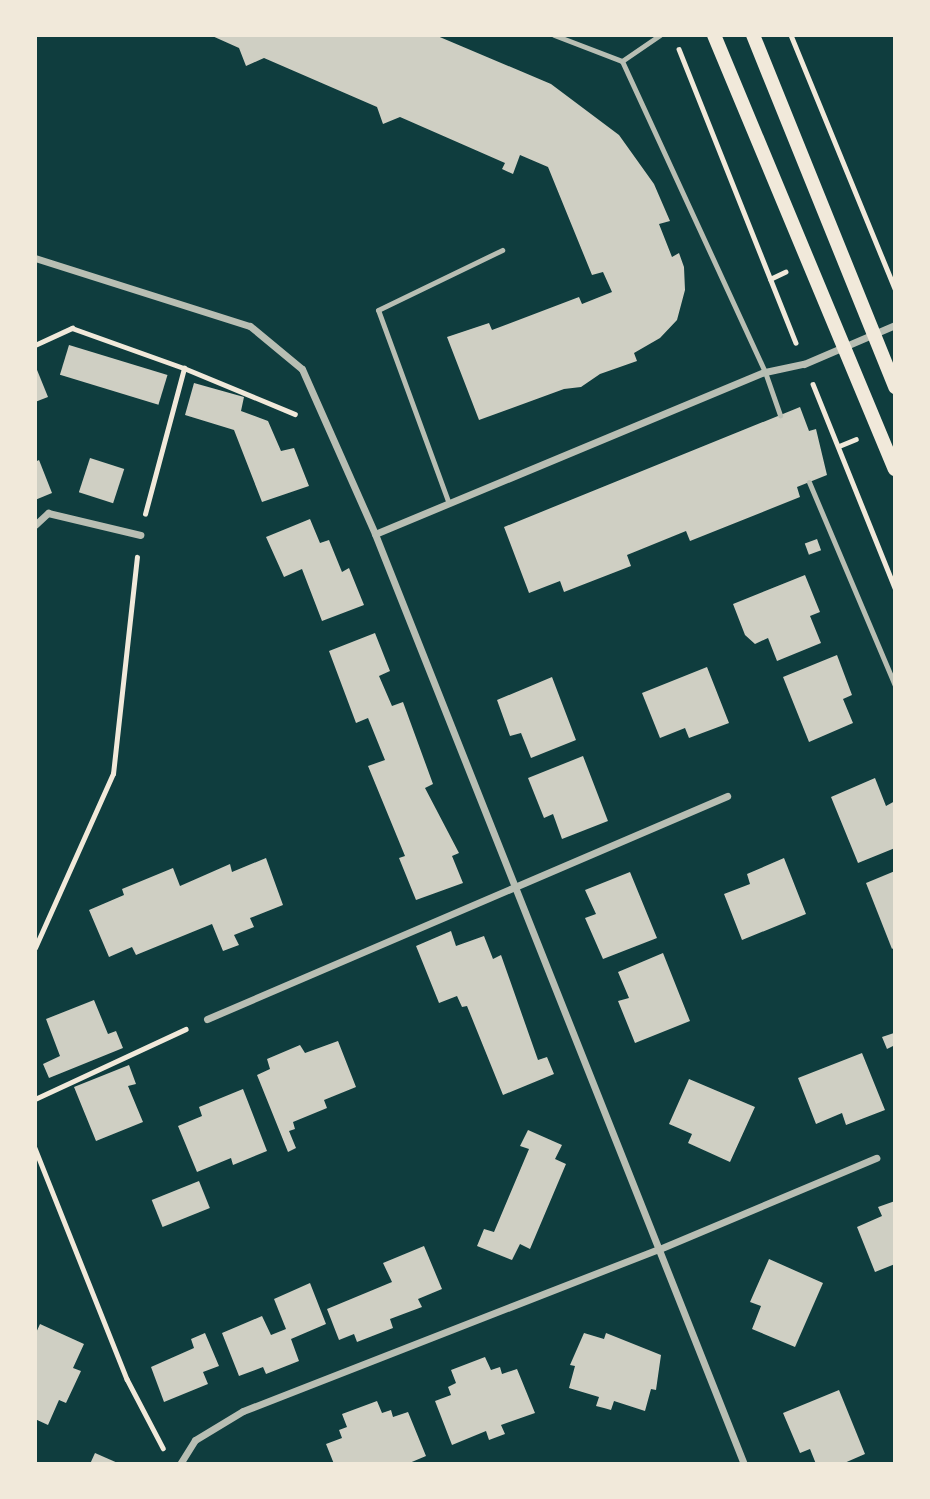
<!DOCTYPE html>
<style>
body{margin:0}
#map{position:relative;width:930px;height:1499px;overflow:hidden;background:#0f3d3e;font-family:"Asap Condensed",sans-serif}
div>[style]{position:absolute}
.building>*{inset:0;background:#cfcfc3;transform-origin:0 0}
.path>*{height:4.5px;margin:-2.25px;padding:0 2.25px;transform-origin:2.25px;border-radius:2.25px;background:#f1e9da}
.service>*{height:5px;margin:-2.5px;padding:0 2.5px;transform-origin:2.5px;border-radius:2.5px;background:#b8beb3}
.minor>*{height:7px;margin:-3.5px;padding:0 3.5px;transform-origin:3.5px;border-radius:3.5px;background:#b8beb3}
.secondary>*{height:14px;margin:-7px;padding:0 7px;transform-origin:7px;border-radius:7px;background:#f1e9da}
span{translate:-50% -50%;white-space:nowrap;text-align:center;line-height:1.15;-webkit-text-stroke:7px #f1e9da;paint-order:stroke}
.frame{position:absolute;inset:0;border:37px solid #f1e9da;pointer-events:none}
</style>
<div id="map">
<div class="building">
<div style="clip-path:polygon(210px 35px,435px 35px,551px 84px,619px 135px,654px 184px,670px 221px,659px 224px,672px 257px,679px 253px,684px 267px,685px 290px,677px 320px,660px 338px,634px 353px,637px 361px,600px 374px,581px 387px,564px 389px,479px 420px,447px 337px,489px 323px,492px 330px,579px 297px,582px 304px,612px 292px,603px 272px,592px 275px,548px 167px,520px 155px,513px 174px,502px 169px,505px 163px,400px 117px,383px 124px,377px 107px,264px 58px,246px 66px,239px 48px)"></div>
<div style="left:69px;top:345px;width:103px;height:31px;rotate:17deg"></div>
<div style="clip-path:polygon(35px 365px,48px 397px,35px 402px)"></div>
<div style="clip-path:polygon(194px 383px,244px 397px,241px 411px,268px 421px,281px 451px,294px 448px,309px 486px,262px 502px,234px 430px,185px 415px)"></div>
<div style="clip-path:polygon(800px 407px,809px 431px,816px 429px,827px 475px,797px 487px,800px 497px,690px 541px,686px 531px,627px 555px,631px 566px,564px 592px,560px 581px,529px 593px,504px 527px)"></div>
<div style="left:90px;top:458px;width:36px;height:36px;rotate:18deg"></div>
<div style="clip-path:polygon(39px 460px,52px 493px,35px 500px,35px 462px)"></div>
<div style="clip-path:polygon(310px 519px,320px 543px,329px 540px,342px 572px,349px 568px,364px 605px,322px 621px,302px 569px,284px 577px,266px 537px)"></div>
<div style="left:817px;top:539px;width:12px;height:13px;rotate:70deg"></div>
<div style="clip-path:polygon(805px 575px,820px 612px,810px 616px,821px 643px,777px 661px,768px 638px,755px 644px,745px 635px,733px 604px)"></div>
<div style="clip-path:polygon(375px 633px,390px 671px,379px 676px,392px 706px,403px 702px,433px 784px,425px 788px,459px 853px,452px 856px,463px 883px,416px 900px,399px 858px,405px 856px,368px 766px,385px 760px,368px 718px,356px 723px,329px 651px)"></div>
<div style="clip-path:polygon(837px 655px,852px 695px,843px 699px,853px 723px,809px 742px,783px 677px)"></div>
<div style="clip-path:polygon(707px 667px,729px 723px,689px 738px,685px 728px,660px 738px,642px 693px)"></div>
<div style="clip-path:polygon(552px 677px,576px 740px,531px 758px,521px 733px,510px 736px,497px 700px)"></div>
<div style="clip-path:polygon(583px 756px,608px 821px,562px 839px,553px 814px,544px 818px,528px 778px)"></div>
<div style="clip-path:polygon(875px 778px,886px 806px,895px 801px,895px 848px,858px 863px,831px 797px)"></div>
<div style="clip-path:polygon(266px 858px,283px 905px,250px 918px,254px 927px,234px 935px,239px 945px,223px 951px,212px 924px,136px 955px,132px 947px,109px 957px,89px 910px,124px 895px,122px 889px,173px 868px,180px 886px,230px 864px,232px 872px)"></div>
<div style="clip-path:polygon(784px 858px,806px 914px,742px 940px,724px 894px,750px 884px,747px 874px)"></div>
<div style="clip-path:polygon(895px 871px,895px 947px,892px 949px,866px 883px)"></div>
<div style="clip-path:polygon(630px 872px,657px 938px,603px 959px,585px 918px,596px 914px,585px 890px)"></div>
<div style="clip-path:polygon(451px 931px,456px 946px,484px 936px,493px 959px,501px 955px,538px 1060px,547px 1057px,554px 1074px,503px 1095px,467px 1006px,462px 1007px,457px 996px,439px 1003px,416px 946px)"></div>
<div style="clip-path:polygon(663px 953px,690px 1021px,635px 1043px,618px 1001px,629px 998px,618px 972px)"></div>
<div style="clip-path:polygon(94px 1000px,108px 1034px,116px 1031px,123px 1048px,49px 1078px,43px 1064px,60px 1056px,46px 1019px)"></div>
<div style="clip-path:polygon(894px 1033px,895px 1045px,887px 1049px,882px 1037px)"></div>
<div style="clip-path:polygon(338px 1041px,356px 1087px,324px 1100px,327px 1108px,293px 1122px,295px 1129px,289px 1131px,296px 1148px,288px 1152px,257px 1075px,270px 1069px,267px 1059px,300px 1045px,305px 1053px)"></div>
<div style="clip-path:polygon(862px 1053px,885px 1110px,846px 1125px,842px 1113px,816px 1124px,798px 1078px)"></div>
<div style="clip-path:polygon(129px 1065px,136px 1084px,128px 1086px,143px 1122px,96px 1141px,74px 1087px)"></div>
<div style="clip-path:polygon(689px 1079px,755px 1107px,730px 1162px,688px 1143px,692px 1134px,669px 1124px)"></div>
<div style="clip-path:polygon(243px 1089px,267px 1151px,233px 1165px,231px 1158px,197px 1172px,178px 1126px,202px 1116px,199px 1107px)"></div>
<div style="clip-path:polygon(528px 1130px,562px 1145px,555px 1159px,566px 1164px,530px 1249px,520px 1244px,512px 1260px,477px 1246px,484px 1229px,494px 1232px,529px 1149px,520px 1146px)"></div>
<div style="left:199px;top:1181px;width:29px;height:51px;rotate:68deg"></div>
<div style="clip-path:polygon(895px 1201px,895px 1264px,875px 1272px,857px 1227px,882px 1216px,878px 1207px)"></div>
<div style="clip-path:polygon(424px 1246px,442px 1289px,418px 1299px,422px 1307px,390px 1319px,393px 1328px,357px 1342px,354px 1334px,339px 1340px,327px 1309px,392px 1282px,383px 1263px)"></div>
<div style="clip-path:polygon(769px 1259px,823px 1283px,795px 1347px,752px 1329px,761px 1306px,750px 1302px)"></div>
<div style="clip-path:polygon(310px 1283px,326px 1324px,291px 1339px,299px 1361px,266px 1374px,263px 1367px,239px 1376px,222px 1333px,262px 1316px,271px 1335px,286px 1329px,274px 1299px)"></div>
<div style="clip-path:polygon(40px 1324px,84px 1344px,73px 1368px,81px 1371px,74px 1386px,66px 1403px,59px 1400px,48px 1425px,35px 1419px,35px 1335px)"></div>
<div style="clip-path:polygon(205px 1333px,219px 1366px,203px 1372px,208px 1384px,164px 1402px,151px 1367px,194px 1348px,191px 1339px)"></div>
<div style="clip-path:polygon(584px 1333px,604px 1339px,606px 1333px,661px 1355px,656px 1390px,651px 1389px,645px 1411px,614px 1401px,611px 1410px,604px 1408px,596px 1406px,599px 1397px,569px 1388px,575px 1366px,570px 1365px)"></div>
<div style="clip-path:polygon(485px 1357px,491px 1370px,500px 1367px,502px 1374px,517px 1369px,535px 1413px,501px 1425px,505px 1434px,489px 1440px,486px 1431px,452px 1445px,435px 1401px,451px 1395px,448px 1387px,456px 1383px,451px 1370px)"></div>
<div style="clip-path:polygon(839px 1390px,865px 1454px,842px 1464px,816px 1464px,810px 1449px,800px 1453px,783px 1413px)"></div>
<div style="clip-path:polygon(377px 1401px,382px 1413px,391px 1410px,393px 1417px,408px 1412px,426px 1456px,407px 1464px,334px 1464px,326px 1444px,342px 1438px,339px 1430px,347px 1427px,342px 1414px)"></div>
<div style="clip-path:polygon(95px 1453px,120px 1464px,90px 1464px)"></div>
</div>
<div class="path">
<div style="left:791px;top:35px;width:274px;rotate:67.7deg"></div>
<div style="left:679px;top:49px;width:316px;rotate:68.3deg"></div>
<div style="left:770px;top:279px;width:17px;rotate:-25deg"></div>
<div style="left:35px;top:345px;width:41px;rotate:-24.7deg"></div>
<div style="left:72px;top:328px;width:119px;rotate:19.7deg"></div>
<div style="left:813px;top:384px;width:220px;rotate:68.1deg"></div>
<div style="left:839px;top:446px;width:18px;rotate:-22deg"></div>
<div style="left:145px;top:514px;width:151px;rotate:-75deg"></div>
<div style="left:184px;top:368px;width:120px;rotate:22.5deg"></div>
<div style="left:35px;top:948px;width:191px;rotate:-65.9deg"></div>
<div style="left:113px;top:774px;width:218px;rotate:-83.7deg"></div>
<div style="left:35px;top:1099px;width:166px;rotate:-24.9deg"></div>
<div style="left:35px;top:1148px;width:249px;rotate:68.3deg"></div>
<div style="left:127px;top:1379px;width:78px;rotate:62.4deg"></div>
</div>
<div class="service">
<div style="left:554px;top:35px;width:73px;rotate:20.9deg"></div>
<div style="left:622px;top:61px;width:342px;rotate:65.3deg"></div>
<div style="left:765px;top:372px;width:46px;rotate:70.8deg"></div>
<div style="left:622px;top:61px;width:46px;rotate:-34.4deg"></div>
<div style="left:809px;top:482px;width:221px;rotate:67.1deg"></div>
<div style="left:448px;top:501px;width:203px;rotate:-110.1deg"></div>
<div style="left:378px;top:310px;width:138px;rotate:-25.8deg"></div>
</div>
<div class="minor">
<div style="left:35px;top:258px;width:225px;rotate:17.6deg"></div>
<div style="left:250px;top:326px;width:67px;rotate:39.6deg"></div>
<div style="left:302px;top:369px;width:180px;rotate:66.1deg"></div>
<div style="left:375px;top:534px;width:1001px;rotate:68.36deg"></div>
<div style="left:35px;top:525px;width:18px;rotate:-43deg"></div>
<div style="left:48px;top:513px;width:95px;rotate:13.4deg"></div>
<div style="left:375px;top:534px;width:422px;rotate:-22.6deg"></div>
<div style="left:765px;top:372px;width:40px;rotate:-12deg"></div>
<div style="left:804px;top:364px;width:99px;rotate:-23.2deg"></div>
<div style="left:207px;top:1019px;width:566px;rotate:-23.21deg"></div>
<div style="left:180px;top:1464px;width:28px;rotate:-58deg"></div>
<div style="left:195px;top:1440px;width:56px;rotate:-31.1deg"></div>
<div style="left:243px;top:1411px;width:444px;rotate:-21.3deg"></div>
<div style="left:657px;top:1250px;width:238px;rotate:-22.8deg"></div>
</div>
<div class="secondary">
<div style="left:714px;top:35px;width:470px;rotate:67.4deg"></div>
<div style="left:753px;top:35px;width:380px;rotate:68deg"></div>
</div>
<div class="frame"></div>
</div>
